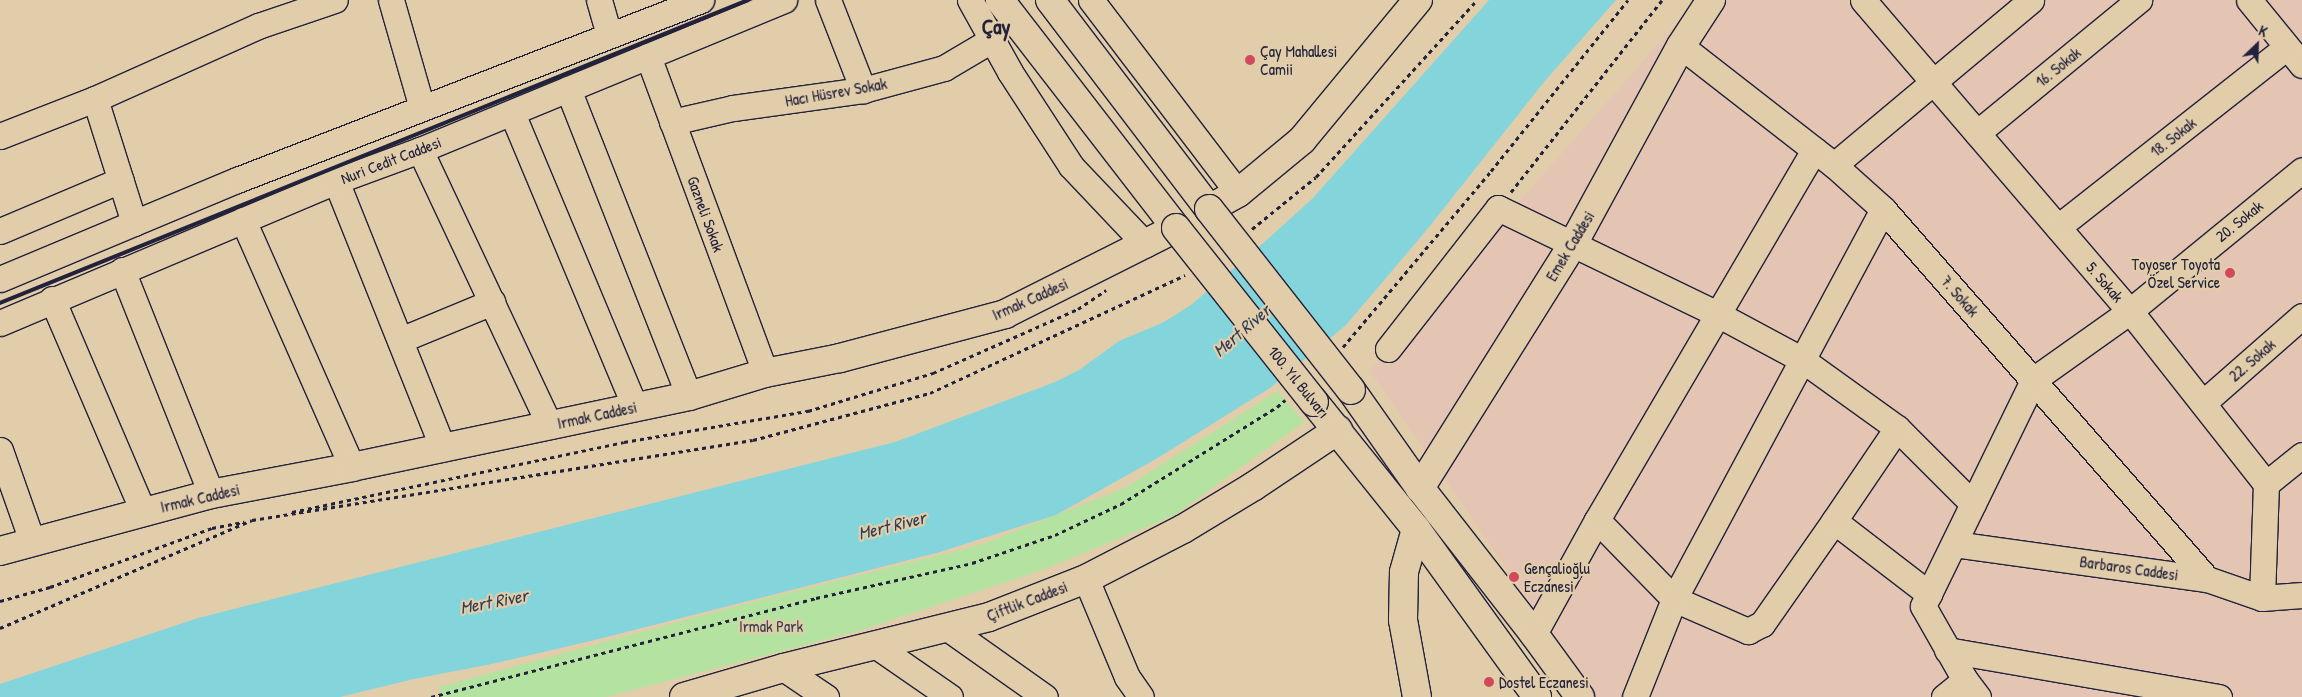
<!DOCTYPE html>
<meta charset="utf-8">
<style>
body{margin:0}
#map{position:relative;width:2302px;height:697px;overflow:hidden;background:#e2cdab;font-family:"Patrick Hand",sans-serif}
div>[style]{position:absolute}
.built>*{inset:0;background:#e4c4b2}
.green>*{inset:0;background:#b4e2a1}
.water>*{inset:0;background:#84d5db}
.path>*{height:3px;margin-top:-1.5px;transform-origin:0;background:repeating-linear-gradient(90deg,#22223b 0 4px,transparent 0 8px)}
.roads{filter:drop-shadow(1px 0 #22223b) drop-shadow(-1px 0 #22223b) drop-shadow(0 1px #22223b) drop-shadow(0 -1px #22223b)}
.minor>*{height:25px;margin:-12.5px;padding:0 12.5px;transform-origin:12.5px;border-radius:12.5px;background:#e2cdab}
.major>*{height:28px;margin:-14px;padding:0 14px;transform-origin:14px;border-radius:14px;background:#e2cdab}
.rail>*{height:4px;margin:-2px;padding:0 2px;transform-origin:2px;border-radius:2px;background:#22223b}
.bridges{filter:drop-shadow(1px 0 #22223b) drop-shadow(-1px 0 #22223b) drop-shadow(0 1px #22223b) drop-shadow(0 -1px #22223b)}
.major-bridge>*{height:28px;margin:-14px;padding:0 14px;transform-origin:14px;border-radius:14px;background:#e2cdab}
.dots>*{width:14px;height:14px;translate:-50% -50%;box-sizing:border-box;border:2px solid #e2cdab;border-radius:50%}
span{translate:-50% -50%;white-space:nowrap;text-align:center;line-height:1.15;-webkit-text-stroke:4.5px #e2cdab;paint-order:stroke}
.poi-label{font-size:16px;color:#22223b}
.left{translate:0 -50%;text-align:left}
.right{translate:-100% -50%;text-align:right}
.street-label{font-size:16px;color:#22223b}
.park-label{font-size:16px;color:#383f4a}
.water-label{font-size:18px;color:#313d53;font-style:italic}
.district-label{font-size:21px;color:#22223b;font-weight:700}
.north{position:absolute;left:2232px;top:20px;width:50px;height:50px;-webkit-text-stroke:4px #e2cdab;paint-order:stroke;rotate:24deg;font-size:14px;font-weight:700;line-height:20px;text-align:center;color:#22223b}
.north::after{content:'';display:block;margin:auto;width:18px;height:22px;background:#22223b;clip-path:polygon(50% 0,100% 100%,50% 72%,0 100%)}
</style>
<div id="map">
<div class="built">
<div style="clip-path:polygon(1697px 0,2302px 0,2302px 697px,1596px 697px,1370px 371px)"></div>
</div>
<div class="green">
<div style="clip-path:polygon(1278px 391px,1304px 422px,1173px 516px,1045px 569px,858px 631px,606px 697px,442px 697px,439px 687px,756px 601px,980px 545px,1125px 488px)"></div>
</div>
<div class="water">
<div style="clip-path:polygon(1489px 0,1616px 0,1544px 82px,1425px 232px,1346px 325px,1270px 388px,1156px 459px,1056px 515px,940px 552px,595px 640px,487px 665px,414px 679px,340px 697px,0 697px,0 684px,198px 618px,895px 442px,1055px 382px,1079px 370px,1119px 341px,1162px 323px,1191px 305px,1269px 238px,1313px 198px)"></div>
</div>
<div class="path">
<div style="left:1511px;top:192px;width:244px;rotate:-51.8deg"></div>
<div style="left:1252px;top:229px;width:82px;rotate:-39.1deg"></div>
<div style="left:1316px;top:177px;width:239px;rotate:-47.7deg"></div>
<div style="left:1343px;top:347px;width:230px;rotate:-49.9deg"></div>
<div style="left:1491px;top:171px;width:219px;rotate:-51.3deg"></div>
<div style="left:292px;top:512px;width:339px;rotate:-11.9deg"></div>
<div style="left:624px;top:442px;width:187px;rotate:-9.6deg"></div>
<div style="left:808px;top:411px;width:131px;rotate:-16.9deg"></div>
<div style="left:933px;top:373px;width:158px;rotate:-23.8deg"></div>
<div style="left:1078px;top:309px;width:34px;rotate:-34deg"></div>
<div style="left:0;top:601px;width:52px;rotate:-15.6deg"></div>
<div style="left:50px;top:587px;width:172px;rotate:-20deg"></div>
<div style="left:212px;top:528px;width:33px;rotate:-11deg"></div>
<div style="left:0;top:628px;width:274px;rotate:-23.2deg"></div>
<div style="left:252px;top:520px;width:507px;rotate:-9.07deg"></div>
<div style="left:753px;top:440px;width:183px;rotate:-14.9deg"></div>
<div style="left:930px;top:393px;width:281px;rotate:-24.8deg"></div>
<div style="left:431px;top:697px;width:398px;rotate:-14.4deg"></div>
<div style="left:816px;top:598px;width:160px;rotate:-12.6deg"></div>
<div style="left:972px;top:563px;width:88px;rotate:-18.6deg"></div>
<div style="left:1055px;top:535px;width:73px;rotate:-25.2deg"></div>
<div style="left:1121px;top:504px;width:184px;rotate:-31.9deg"></div>
<div style="left:1277px;top:407px;width:11px;rotate:-41deg"></div>
</div>
<div class="roads">
<div class="minor">
<div style="left:391px;top:0;width:112px;rotate:74deg"></div>
<div style="left:599px;top:0;width:36px;rotate:74deg"></div>
<div style="left:828px;top:0;width:97px;rotate:68.7deg"></div>
<div style="left:970px;top:0;width:82px;rotate:60.9deg"></div>
<div style="left:1010px;top:72px;width:112px;rotate:57deg"></div>
<div style="left:1071px;top:166px;width:108px;rotate:46.5deg"></div>
<div style="left:1091px;top:0;width:243px;rotate:52.7deg"></div>
<div style="left:1863px;top:0;width:410px;rotate:49.4deg"></div>
<div style="left:2130px;top:311px;width:220px;rotate:51.8deg"></div>
<div style="left:2266px;top:484px;width:114px;rotate:92deg"></div>
<div style="left:2249px;top:0;width:84px;rotate:50.8deg"></div>
<div style="left:1681px;top:46px;width:194px;rotate:37.9deg"></div>
<div style="left:1834px;top:165px;width:66px;rotate:41.9deg"></div>
<div style="left:1883px;top:209px;width:492px;rotate:48.8deg"></div>
<div style="left:648px;top:56px;width:338px;rotate:69.7deg"></div>
<div style="left:568px;top:89px;width:330px;rotate:68.5deg"></div>
<div style="left:95px;top:99px;width:130px;rotate:72.5deg"></div>
<div style="left:512px;top:113px;width:319px;rotate:67.3deg"></div>
<div style="left:672px;top:122px;width:63px;rotate:-12.9deg"></div>
<div style="left:733px;top:108px;width:131px;rotate:-7.9deg"></div>
<div style="left:863px;top:90px;width:84px;rotate:-15.2deg"></div>
<div style="left:944px;top:68px;width:57px;rotate:-30.6deg"></div>
<div style="left:1977px;top:133px;width:210px;rotate:-39.4deg"></div>
<div style="left:0;top:136px;width:102px;rotate:-21.3deg"></div>
<div style="left:95px;top:99px;width:179px;rotate:-24.1deg"></div>
<div style="left:258px;top:26px;width:81px;rotate:-18.7deg"></div>
<div style="left:420px;top:150px;width:305px;rotate:64.8deg"></div>
<div style="left:1834px;top:165px;width:257px;rotate:-39.9deg"></div>
<div style="left:336px;top:181px;width:288px;rotate:68.2deg"></div>
<div style="left:243px;top:220px;width:270px;rotate:66.2deg"></div>
<div style="left:2058px;top:227px;width:291px;rotate:-38.2deg"></div>
<div style="left:0;top:231px;width:131px;rotate:-22.9deg"></div>
<div style="left:122px;top:270px;width:241px;rotate:68.3deg"></div>
<div style="left:0;top:279px;width:257px;rotate:-22.7deg"></div>
<div style="left:237px;top:180px;width:498px;rotate:-21.2deg"></div>
<div style="left:52px;top:299px;width:231px;rotate:66.8deg"></div>
<div style="left:0;top:323px;width:365px;rotate:-22.9deg"></div>
<div style="left:336px;top:181px;width:90px;rotate:-20.3deg"></div>
<div style="left:420px;top:150px;width:394px;rotate:-22.4deg"></div>
<div style="left:400px;top:340px;width:100px;rotate:-22.4deg"></div>
<div style="left:1388px;top:349px;width:179px;rotate:-52deg"></div>
<div style="left:1498px;top:208px;width:246px;rotate:25.8deg"></div>
<div style="left:1719px;top:315px;width:93px;rotate:28.2deg"></div>
<div style="left:1801px;top:359px;width:118px;rotate:35.7deg"></div>
<div style="left:1897px;top:428px;width:107px;rotate:45deg"></div>
<div style="left:2203px;top:403px;width:132px;rotate:-41.3deg"></div>
<div style="left:0;top:450px;width:96px;rotate:70.6deg"></div>
<div style="left:2266px;top:484px;width:46px;rotate:-38.9deg"></div>
<div style="left:1597px;top:520px;width:110px;rotate:45.7deg"></div>
<div style="left:1674px;top:599px;width:81px;rotate:23.4deg"></div>
<div style="left:1748px;top:631px;width:16px;rotate:-27deg"></div>
<div style="left:1762px;top:624px;width:126px;rotate:-55deg"></div>
<div style="left:1834px;top:521px;width:120px;rotate:37.5deg"></div>
<div style="left:1834px;top:521px;width:112px;rotate:-55.9deg"></div>
<div style="left:1954px;top:544px;width:255px;rotate:7.9deg"></div>
<div style="left:2207px;top:579px;width:58px;rotate:19.1deg"></div>
<div style="left:2262px;top:598px;width:40px;rotate:-4.3deg"></div>
<div style="left:1086px;top:579px;width:106px;rotate:67.3deg"></div>
<div style="left:1127px;top:677px;width:24px;rotate:55deg"></div>
<div style="left:946px;top:627px;width:121px;rotate:35.3deg"></div>
<div style="left:1534px;top:634px;width:130px;rotate:-61.1deg"></div>
<div style="left:1597px;top:520px;width:429px;rotate:-59.6deg"></div>
<div style="left:875px;top:645px;width:91px;rotate:34.7deg"></div>
<div style="left:1947px;top:650px;width:276px;rotate:9.8deg"></div>
<div style="left:783px;top:668px;width:52px;rotate:34deg"></div>
<div style="left:1635px;top:697px;width:105px;rotate:-68.3deg"></div>
<div style="left:1674px;top:599px;width:442px;rotate:-61.8deg"></div>
<div style="left:1944px;top:697px;width:27px;rotate:-39deg"></div>
<div style="left:1978px;top:697px;width:21px;rotate:-127deg"></div>
<div style="left:1965px;top:680px;width:85px;rotate:-119.6deg"></div>
<div style="left:1923px;top:606px;width:251px;rotate:-64deg"></div>
<div style="left:2033px;top:380px;width:119px;rotate:-35.4deg"></div>
<div style="left:2130px;top:311px;width:222px;rotate:-39.3deg"></div>
</div>
<div class="major">
<div style="left:1050px;top:0;width:263px;rotate:52.7deg"></div>
<div style="left:1209px;top:209px;width:33px;rotate:-29deg"></div>
<div style="left:1238px;top:193px;width:83px;rotate:-39.6deg"></div>
<div style="left:1302px;top:140px;width:182px;rotate:-50.4deg"></div>
<div style="left:1351px;top:390px;width:120px;rotate:54.9deg"></div>
<div style="left:1420px;top:488px;width:185px;rotate:52deg"></div>
<div style="left:1534px;top:634px;width:78px;rotate:53.9deg"></div>
<div style="left:1314px;top:402px;width:163px;rotate:51.2deg"></div>
<div style="left:1416px;top:529px;width:207px;rotate:54.2deg"></div>
<div style="left:1420px;top:488px;width:288px;rotate:-57.9deg"></div>
<div style="left:1573px;top:244px;width:226px;rotate:-61.4deg"></div>
<div style="left:1681px;top:46px;width:55px;rotate:-56.9deg"></div>
<div style="left:1416px;top:529px;width:45px;rotate:105.6deg"></div>
<div style="left:1404px;top:572px;width:48px;rotate:91.2deg"></div>
<div style="left:1403px;top:620px;width:78px;rotate:79.7deg"></div>
<div style="left:0;top:551px;width:219px;rotate:-15.1deg"></div>
<div style="left:211px;top:494px;width:144px;rotate:-10.8deg"></div>
<div style="left:352px;top:467px;width:344px;rotate:-11.9deg"></div>
<div style="left:689px;top:396px;width:79px;rotate:-16.8deg"></div>
<div style="left:765px;top:373px;width:76px;rotate:-11.3deg"></div>
<div style="left:840px;top:358px;width:171px;rotate:-14.9deg"></div>
<div style="left:1005px;top:314px;width:191px;rotate:-26.7deg"></div>
<div style="left:1176px;top:228px;width:288px;rotate:-127.7deg"></div>
<div style="left:684px;top:697px;width:103px;rotate:-16.3deg"></div>
<div style="left:783px;top:668px;width:212px;rotate:-13.9deg"></div>
<div style="left:989px;top:617px;width:104px;rotate:-21.4deg"></div>
<div style="left:1086px;top:579px;width:109px;rotate:-27.3deg"></div>
<div style="left:1183px;top:529px;width:83px;rotate:-31.2deg"></div>
<div style="left:1254px;top:486px;width:101px;rotate:-33.7deg"></div>
</div>
</div>
<div class="rail">
<div style="left:0;top:303px;width:807px;rotate:-22.05deg"></div>
</div>
<div class="bridges">
<div class="major-bridge">
<div style="left:1209px;top:209px;width:230px;rotate:51.9deg"></div>
<div style="left:1176px;top:228px;width:222px;rotate:51.6deg"></div>
</div>
</div>
<div class="dots">
<div style="left:1250px;top:60px;background:#d1495b"></div>
<div style="left:2230px;top:273px;background:#d1495b"></div>
<div style="left:1514px;top:577px;background:#d1495b"></div>
<div style="left:1489px;top:682px;background:#d1495b"></div>
</div>
<div class="poi-label">
<span class="left" style="left:1260px;top:60px">Çay Mahallesi<br>Camii</span>
<span class="right" style="left:2220px;top:273px">Toyoser Toyota<br>Özel Service</span>
<span class="left" style="left:1524px;top:577px">Gençalioğlu<br>Eczanesi</span>
<span class="left" style="left:1499px;top:682px">Dostel Eczanesi</span>
</div>
<div class="street-label">
<span style="left:2058px;top:67px;rotate:-39deg">16. Sokak</span>
<span style="left:836px;top:92px;rotate:-10deg">Hacı Hüsrev Sokak</span>
<span style="left:2173px;top:137px;rotate:-38deg">18. Sokak</span>
<span style="left:391px;top:160px;rotate:-21deg">Nuri Cedit Caddesi</span>
<span style="left:706px;top:214px;rotate:70deg">Gazneli Sokak</span>
<span style="left:2239px;top:221px;rotate:-39deg">20. Sokak</span>
<span style="left:1570px;top:246px;rotate:-59deg">Emek Caddesi</span>
<span style="left:2105px;top:282px;rotate:49deg">5. Sokak</span>
<span style="left:1960px;top:296px;rotate:49deg">7. Sokak</span>
<span style="left:1030px;top:299px;rotate:-24deg">Irmak Caddesi</span>
<span style="left:2252px;top:360px;rotate:-41deg">22. Sokak</span>
<span style="left:1299px;top:382px;rotate:51deg">100. Yıl Bulvarı</span>
<span style="left:597px;top:415px;rotate:-12deg">Irmak Caddesi</span>
<span style="left:200px;top:498px;rotate:-13deg">Irmak Caddesi</span>
<span style="left:2129px;top:568px;rotate:8deg">Barbaros Caddesi</span>
<span style="left:1027px;top:601px;rotate:-21deg">Çiftlik Caddesi</span>
</div>
<div class="park-label">
<span style="left:771px;top:626px">Irmak Park</span>
</div>
<div class="water-label">
<span style="left:1242px;top:331px;rotate:-41deg">Mert River</span>
<span style="left:892px;top:526px;rotate:-14deg">Mert River</span>
<span style="left:494px;top:602px;rotate:-11deg">Mert River</span>
</div>
<div class="district-label">
<span style="left:996px;top:27px">Çay</span>
</div>
<div class="north">K</div>
</div>
